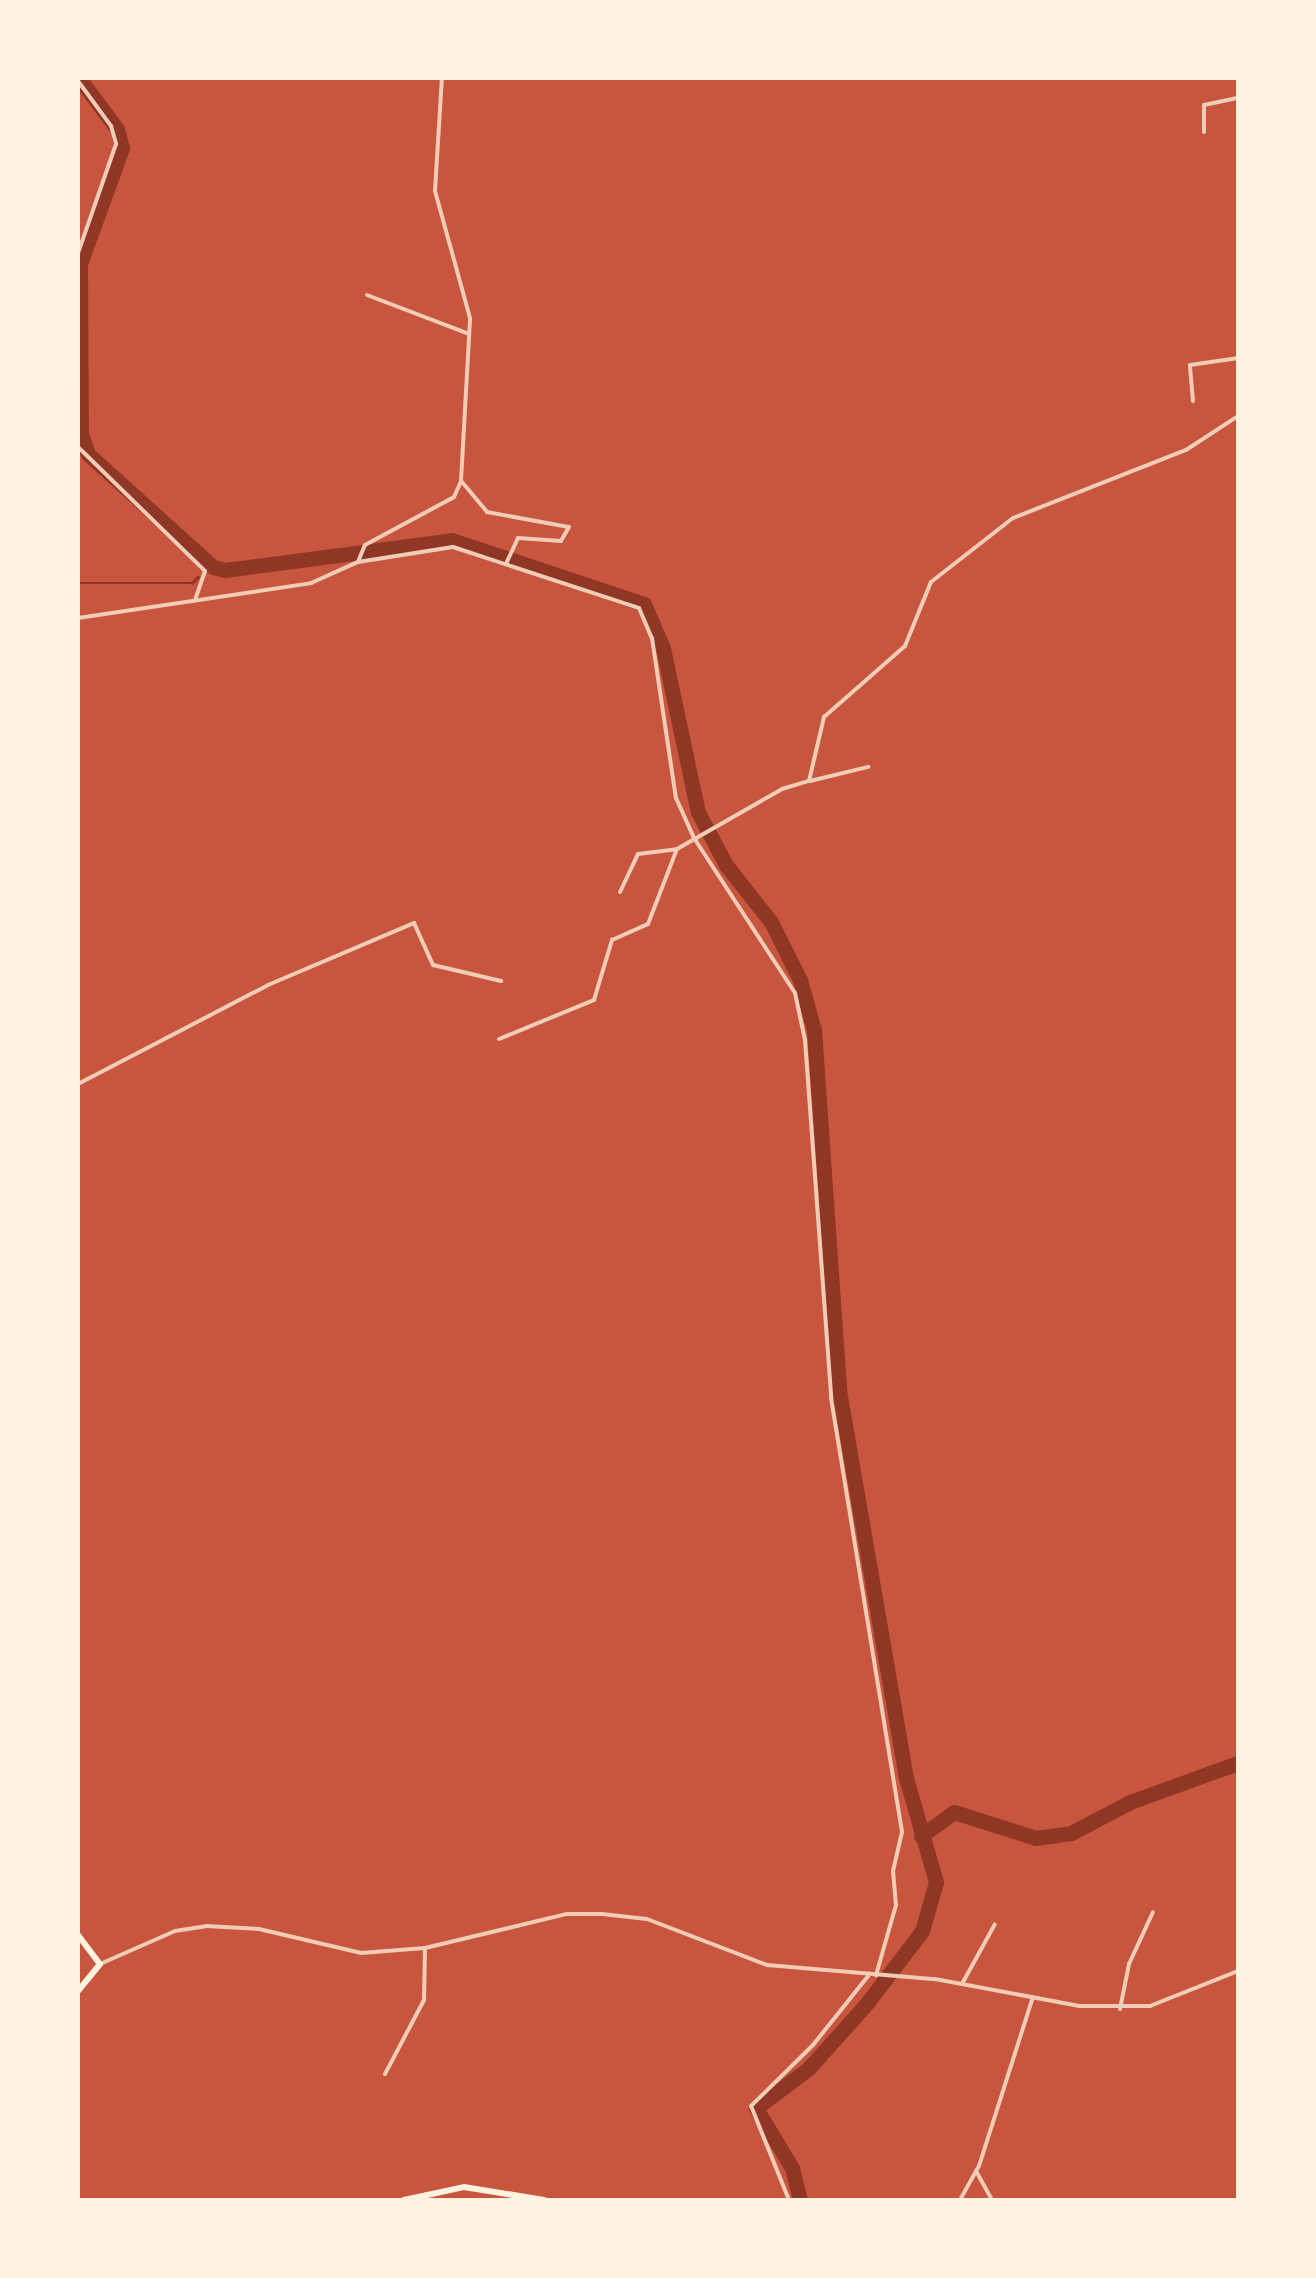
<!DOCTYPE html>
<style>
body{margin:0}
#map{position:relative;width:1316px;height:2278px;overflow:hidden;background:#c8553d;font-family:"Sofia Sans Condensed",sans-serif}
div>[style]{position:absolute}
.stream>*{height:2.5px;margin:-1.25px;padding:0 1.25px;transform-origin:1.25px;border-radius:1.25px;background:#8f3625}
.river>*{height:15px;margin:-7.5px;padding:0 7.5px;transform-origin:7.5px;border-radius:7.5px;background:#8f3625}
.minor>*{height:4px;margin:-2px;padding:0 2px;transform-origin:2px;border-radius:2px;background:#f1ccb7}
.secondary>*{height:6px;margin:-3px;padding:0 3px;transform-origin:3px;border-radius:3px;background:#fff3e0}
span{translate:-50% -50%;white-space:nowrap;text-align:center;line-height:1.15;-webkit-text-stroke:9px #fff3e0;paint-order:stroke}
.frame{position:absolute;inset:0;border:80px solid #fff3e0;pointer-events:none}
</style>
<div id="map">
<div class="stream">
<div style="left:208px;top:569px;width:5px;rotate:-22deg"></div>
<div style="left:78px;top:583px;width:114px"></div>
<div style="left:192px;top:583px;width:8px;rotate:-45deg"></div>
</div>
<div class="river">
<div style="left:79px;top:78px;width:64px;rotate:53.3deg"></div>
<div style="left:117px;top:129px;width:20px;rotate:75deg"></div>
<div style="left:122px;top:148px;width:123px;rotate:109.9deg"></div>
<div style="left:80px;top:264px;width:169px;rotate:89.7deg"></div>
<div style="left:81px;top:433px;width:22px;rotate:72deg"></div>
<div style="left:88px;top:454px;width:169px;rotate:42.1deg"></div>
<div style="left:213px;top:567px;width:12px;rotate:14deg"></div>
<div style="left:225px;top:570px;width:229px;rotate:-7.5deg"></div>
<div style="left:452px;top:540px;width:202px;rotate:18.4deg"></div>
<div style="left:644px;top:604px;width:48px;rotate:66.6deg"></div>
<div style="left:663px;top:648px;width:168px;rotate:78deg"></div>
<div style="left:698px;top:812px;width:60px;rotate:62.2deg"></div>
<div style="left:726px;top:865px;width:73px;rotate:51.7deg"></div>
<div style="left:771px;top:922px;width:65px;rotate:63.4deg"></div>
<div style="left:800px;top:980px;width:52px;rotate:74.4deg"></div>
<div style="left:814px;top:1030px;width:361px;rotate:86deg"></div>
<div style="left:839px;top:1390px;width:394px;rotate:80.2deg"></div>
<div style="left:906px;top:1778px;width:108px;rotate:73.9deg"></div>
<div style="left:936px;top:1882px;width:51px;rotate:105.9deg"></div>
<div style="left:922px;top:1931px;width:89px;rotate:127.3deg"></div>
<div style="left:868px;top:2002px;width:89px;rotate:131.8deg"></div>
<div style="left:809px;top:2068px;width:66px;rotate:143deg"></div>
<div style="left:756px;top:2108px;width:70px;rotate:59deg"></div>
<div style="left:792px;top:2168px;width:33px;rotate:76deg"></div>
<div style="left:921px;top:1836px;width:41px;rotate:-36deg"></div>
<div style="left:954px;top:1812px;width:86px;rotate:17.6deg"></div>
<div style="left:1036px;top:1838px;width:35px;rotate:-8deg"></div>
<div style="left:1071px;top:1833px;width:67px;rotate:-27.7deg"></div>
<div style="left:1130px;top:1802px;width:115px;rotate:-19.9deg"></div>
</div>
<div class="minor">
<div style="left:78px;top:81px;width:56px;rotate:53.7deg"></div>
<div style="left:111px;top:126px;width:19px;rotate:74deg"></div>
<div style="left:116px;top:144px;width:115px;rotate:109.2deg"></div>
<div style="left:1204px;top:132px;width:27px;rotate:-90deg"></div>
<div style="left:1204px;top:105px;width:35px;rotate:-12deg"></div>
<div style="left:367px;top:295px;width:109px;rotate:20.9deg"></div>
<div style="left:1193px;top:401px;width:36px;rotate:-95deg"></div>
<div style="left:1190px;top:365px;width:49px;rotate:-8.3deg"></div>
<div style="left:78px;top:447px;width:177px;rotate:44.3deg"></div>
<div style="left:205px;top:571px;width:31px;rotate:109deg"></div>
<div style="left:462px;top:482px;width:39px;rotate:50deg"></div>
<div style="left:487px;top:512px;width:83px;rotate:10.4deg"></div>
<div style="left:569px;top:527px;width:16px;rotate:120deg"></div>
<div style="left:561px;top:541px;width:43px;rotate:-176deg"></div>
<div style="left:518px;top:538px;width:29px;rotate:115deg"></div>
<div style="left:358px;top:562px;width:96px;rotate:-9deg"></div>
<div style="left:453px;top:547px;width:196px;rotate:18.2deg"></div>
<div style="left:639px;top:608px;width:33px;rotate:67deg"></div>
<div style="left:652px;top:638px;width:162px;rotate:81.5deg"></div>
<div style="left:676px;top:798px;width:44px;rotate:65.8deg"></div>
<div style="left:694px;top:838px;width:185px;rotate:56.9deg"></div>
<div style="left:795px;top:993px;width:48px;rotate:78deg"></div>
<div style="left:805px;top:1040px;width:359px;rotate:85.8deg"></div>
<div style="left:831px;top:1398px;width:440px;rotate:80.7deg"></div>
<div style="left:902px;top:1832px;width:40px;rotate:103deg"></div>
<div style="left:893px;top:1871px;width:34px;rotate:85deg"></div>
<div style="left:896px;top:1905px;width:73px;rotate:105.9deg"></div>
<div style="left:78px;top:618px;width:236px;rotate:-8.5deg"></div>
<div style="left:311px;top:583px;width:51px;rotate:-24.1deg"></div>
<div style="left:358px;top:562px;width:18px;rotate:-68deg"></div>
<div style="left:365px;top:545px;width:101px;rotate:-28.3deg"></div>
<div style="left:454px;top:497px;width:17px;rotate:-66deg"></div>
<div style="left:461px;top:481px;width:163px;rotate:-86.8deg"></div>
<div style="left:470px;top:318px;width:132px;rotate:-105.4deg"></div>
<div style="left:435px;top:191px;width:113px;rotate:-86.5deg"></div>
<div style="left:810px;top:781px;width:60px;rotate:-13.6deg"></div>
<div style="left:620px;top:892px;width:42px;rotate:-64.7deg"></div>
<div style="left:638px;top:854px;width:39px;rotate:-7deg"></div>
<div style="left:499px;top:1039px;width:103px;rotate:-22.3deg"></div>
<div style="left:594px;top:1000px;width:63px;rotate:-73.3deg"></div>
<div style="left:612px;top:940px;width:39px;rotate:-24deg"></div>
<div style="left:648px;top:924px;width:80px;rotate:-68.9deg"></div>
<div style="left:677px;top:849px;width:121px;rotate:-29.7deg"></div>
<div style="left:782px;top:789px;width:28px;rotate:-17deg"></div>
<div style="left:809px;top:781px;width:66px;rotate:-76.8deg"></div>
<div style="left:824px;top:717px;width:108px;rotate:-41.2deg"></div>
<div style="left:905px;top:646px;width:69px;rotate:-67.9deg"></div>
<div style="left:931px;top:582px;width:104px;rotate:-38deg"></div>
<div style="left:1013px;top:518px;width:186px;rotate:-21.5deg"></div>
<div style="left:1186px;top:450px;width:62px;rotate:-33.2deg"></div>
<div style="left:78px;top:1084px;width:214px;rotate:-27.5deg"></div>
<div style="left:268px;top:985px;width:159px;rotate:-23deg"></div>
<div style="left:414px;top:923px;width:46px;rotate:65.7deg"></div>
<div style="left:433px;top:965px;width:70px;rotate:13.2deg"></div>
<div style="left:100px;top:1964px;width:82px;rotate:-23.7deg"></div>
<div style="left:175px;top:1931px;width:31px;rotate:-9deg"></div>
<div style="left:206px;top:1926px;width:53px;rotate:3.2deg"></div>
<div style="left:259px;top:1929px;width:105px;rotate:13.2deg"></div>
<div style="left:361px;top:1953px;width:64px;rotate:-4.5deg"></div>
<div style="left:425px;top:1948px;width:146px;rotate:-13.5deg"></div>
<div style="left:567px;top:1914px;width:35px"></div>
<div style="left:602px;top:1914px;width:45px;rotate:6.3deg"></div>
<div style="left:647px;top:1919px;width:129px;rotate:21deg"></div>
<div style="left:767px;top:1965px;width:169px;rotate:4.8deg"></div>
<div style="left:935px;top:1979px;width:147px;rotate:10.6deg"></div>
<div style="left:1079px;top:2006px;width:71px"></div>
<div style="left:1150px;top:2006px;width:95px;rotate:-21.7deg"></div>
<div style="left:962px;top:1984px;width:68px;rotate:-61.2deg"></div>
<div style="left:1120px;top:2009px;width:46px;rotate:-78.7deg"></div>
<div style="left:1129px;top:1964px;width:57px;rotate:-65.2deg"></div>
<div style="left:385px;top:2074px;width:84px;rotate:-62.2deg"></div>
<div style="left:424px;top:2000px;width:52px;rotate:-88.9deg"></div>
<div style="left:976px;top:2171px;width:33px;rotate:61deg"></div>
<div style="left:789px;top:2200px;width:101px;rotate:-112deg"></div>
<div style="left:751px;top:2106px;width:87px;rotate:-44.5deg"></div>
<div style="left:813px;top:2045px;width:88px;rotate:-51.4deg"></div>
<div style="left:805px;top:2200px;width:3px"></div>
<div style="left:960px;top:2200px;width:39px;rotate:-61deg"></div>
<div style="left:979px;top:2166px;width:177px;rotate:-72.3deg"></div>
</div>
<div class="secondary">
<div style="left:78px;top:1935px;width:36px;rotate:53deg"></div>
<div style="left:100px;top:1964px;width:35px;rotate:129deg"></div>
<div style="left:404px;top:2200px;width:61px;rotate:-12.2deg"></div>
<div style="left:464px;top:2187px;width:81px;rotate:9.2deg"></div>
</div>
<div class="frame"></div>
</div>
